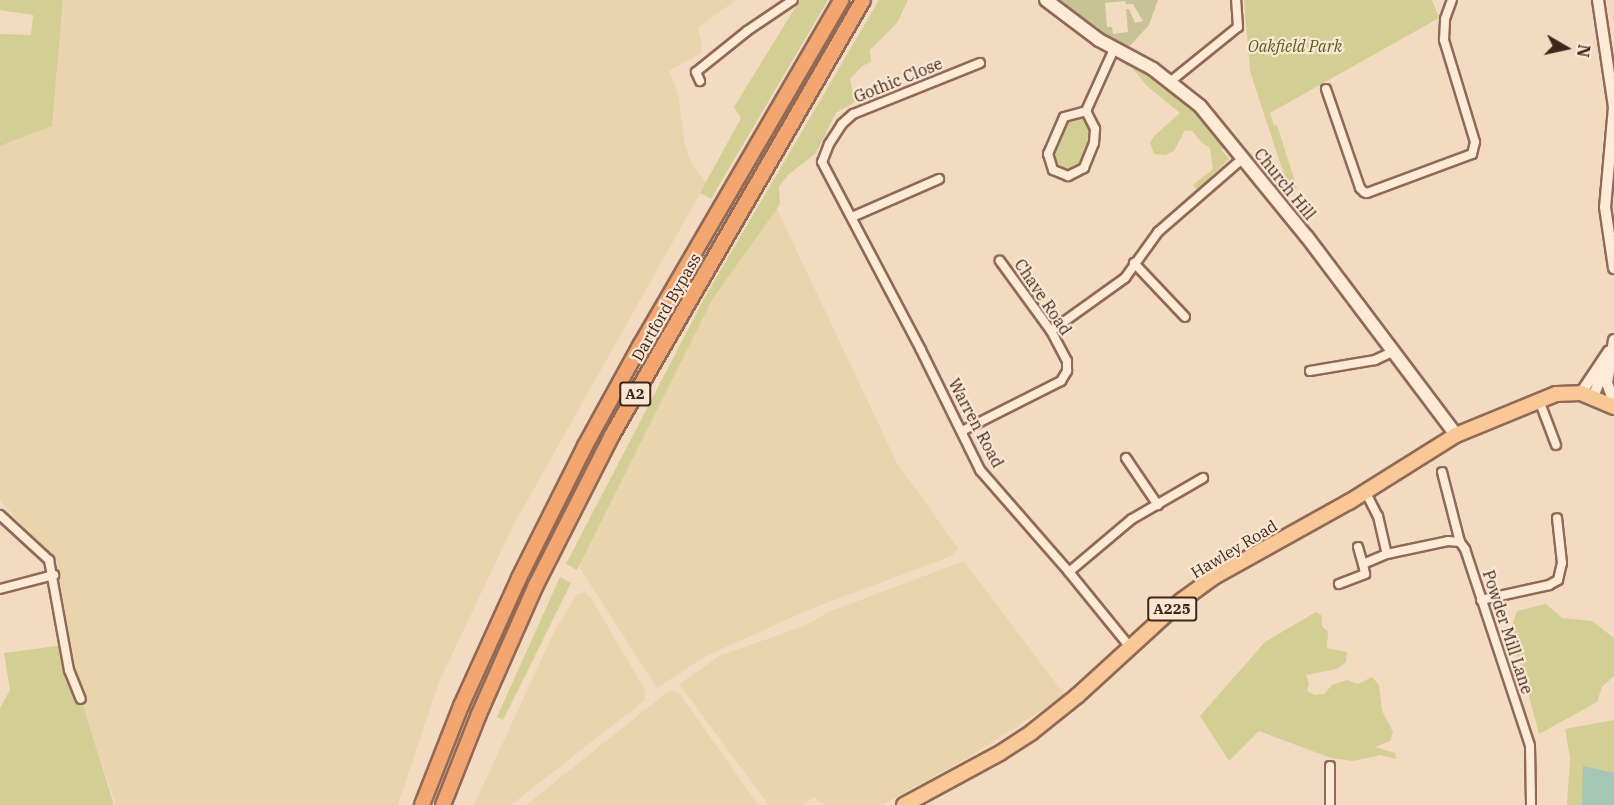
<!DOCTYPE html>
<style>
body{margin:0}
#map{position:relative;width:1614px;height:805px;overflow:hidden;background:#f3dbc2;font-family:"IBM Plex Serif",serif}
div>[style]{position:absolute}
.farmland>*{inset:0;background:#ead4ae}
.green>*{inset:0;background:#d3ce94}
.cemetery>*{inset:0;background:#c7c394}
.water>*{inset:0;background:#a5c5b5}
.roads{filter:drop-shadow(2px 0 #906a56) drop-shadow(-2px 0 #906a56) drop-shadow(0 2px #906a56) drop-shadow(0 -2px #906a56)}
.minor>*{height:8px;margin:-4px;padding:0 4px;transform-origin:4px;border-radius:4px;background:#fdead7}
.tertiary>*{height:10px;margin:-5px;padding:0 5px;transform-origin:5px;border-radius:5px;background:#fdead7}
.secondary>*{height:12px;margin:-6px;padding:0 6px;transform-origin:6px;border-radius:6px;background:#fdead7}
.primary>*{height:14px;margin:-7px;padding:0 7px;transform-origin:7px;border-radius:7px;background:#fac796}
.trunk>*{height:14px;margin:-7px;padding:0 7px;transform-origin:7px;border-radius:7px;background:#f3a670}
span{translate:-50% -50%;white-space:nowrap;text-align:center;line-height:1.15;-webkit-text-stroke:4.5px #fae7d3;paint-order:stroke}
.shield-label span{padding:2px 4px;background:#fae7d3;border:2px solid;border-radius:4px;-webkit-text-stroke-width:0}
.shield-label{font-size:15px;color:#3e261c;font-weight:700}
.park-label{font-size:16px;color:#5a5d21;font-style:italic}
.street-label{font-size:16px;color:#3e261c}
.north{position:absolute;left:1536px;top:18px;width:60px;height:60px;-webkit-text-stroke:4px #fae7d3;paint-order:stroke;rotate:99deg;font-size:16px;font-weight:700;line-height:24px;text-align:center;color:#3e261c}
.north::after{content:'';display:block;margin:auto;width:21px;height:27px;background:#3e261c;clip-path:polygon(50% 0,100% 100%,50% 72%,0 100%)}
</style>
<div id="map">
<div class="farmland">
<div style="clip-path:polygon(63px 0,736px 0,698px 28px,702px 42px,701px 53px,669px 71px,678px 93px,685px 145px,691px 162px,706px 183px,513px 526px,439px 682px,398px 805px,116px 805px,69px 669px,50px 558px,0 500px,0 146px,52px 126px)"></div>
<div style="clip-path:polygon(777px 209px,897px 463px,958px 548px,954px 555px,808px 610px,704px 657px,657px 688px,579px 567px,712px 300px)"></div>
<div style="clip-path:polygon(964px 561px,1065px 695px,964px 760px,882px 805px,825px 805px,814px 797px,803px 805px,769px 805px,679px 684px,721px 655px,804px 626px,831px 611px)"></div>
<div style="clip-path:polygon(585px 592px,591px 598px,645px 690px,645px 700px,511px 805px,474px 805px,554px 632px,577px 594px)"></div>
<div style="clip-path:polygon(673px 691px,680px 694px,758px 805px,526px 805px,666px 693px)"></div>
</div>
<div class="green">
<div style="clip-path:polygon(0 0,63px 0,52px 126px,0 146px,0 34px,31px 35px,33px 15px,0 10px)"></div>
<div style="clip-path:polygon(800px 0,828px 0,711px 199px,700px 193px,741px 118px,734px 107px)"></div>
<div style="clip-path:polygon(879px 0,908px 0,897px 23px,870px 50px,871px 62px,862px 66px,850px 79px,855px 102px,836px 113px,816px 153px,788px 175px,779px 187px,780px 203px,777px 209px,712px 300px,577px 570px,566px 564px,705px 297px)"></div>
<div style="clip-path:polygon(1244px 0,1432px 0,1439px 18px,1270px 113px,1274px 126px,1277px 125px,1297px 188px,1284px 198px,1274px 186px,1285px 178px,1250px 71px)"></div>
<div style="clip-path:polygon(1118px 60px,1129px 63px,1166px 86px,1199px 115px,1225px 146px,1221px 150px,1229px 159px,1197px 190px,1193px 185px,1213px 169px,1210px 148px,1202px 143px,1192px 131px,1185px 130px,1174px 151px,1165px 155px,1154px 154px,1150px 143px,1154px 136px,1180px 113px,1147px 86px,1133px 69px)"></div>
<div style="clip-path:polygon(1078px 116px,1088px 121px,1093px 135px,1080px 167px,1070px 172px,1055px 165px,1051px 152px,1066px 119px)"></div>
<div style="clip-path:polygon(560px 577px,571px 583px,503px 720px,497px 717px)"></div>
<div style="clip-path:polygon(1546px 604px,1562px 618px,1592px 621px,1614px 638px,1614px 676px,1602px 687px,1597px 702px,1539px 734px,1519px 659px,1508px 636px,1517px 611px)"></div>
<div style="clip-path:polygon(1316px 612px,1322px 616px,1322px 626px,1328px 632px,1327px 648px,1347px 652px,1346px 662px,1337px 669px,1306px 675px,1309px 683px,1307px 691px,1315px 695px,1324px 694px,1332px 685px,1347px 680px,1358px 684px,1372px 677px,1379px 685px,1382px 711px,1393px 732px,1390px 741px,1375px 747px,1395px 753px,1396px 759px,1380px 755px,1353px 761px,1331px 758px,1259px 731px,1229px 761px,1200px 716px,1265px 642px)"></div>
<div style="clip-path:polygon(64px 645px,114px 805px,0 805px,0 708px,10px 690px,4px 653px)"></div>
<div style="clip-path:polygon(1614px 720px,1614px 805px,1567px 805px,1570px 758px,1565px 729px)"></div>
</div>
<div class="cemetery">
<div style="clip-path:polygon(evenodd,1060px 0,1158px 0,1149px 25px,1128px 48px,1104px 35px,1060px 0,1125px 1px,1126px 4px,1133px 4px,1143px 21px,1135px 23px,1129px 9px,1126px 9px,1128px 32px,1113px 34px,1112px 27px,1107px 27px,1105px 3px,1125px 1px)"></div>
</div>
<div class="water">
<div style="clip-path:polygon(1583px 766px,1614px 773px,1614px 805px,1582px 805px)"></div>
</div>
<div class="roads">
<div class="minor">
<div style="left:980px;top:63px;width:137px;rotate:158.1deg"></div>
<div style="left:853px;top:114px;width:15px;rotate:138deg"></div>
<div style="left:842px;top:124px;width:24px;rotate:123deg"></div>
<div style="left:829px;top:144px;width:19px;rotate:111deg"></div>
<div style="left:822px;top:162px;width:212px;rotate:62.2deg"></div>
<div style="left:921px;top:350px;width:134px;rotate:63.8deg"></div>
<div style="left:980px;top:470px;width:135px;rotate:48.9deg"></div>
<div style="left:1069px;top:572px;width:97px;rotate:50.9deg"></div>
<div style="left:700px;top:81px;width:10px;rotate:-114deg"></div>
<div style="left:696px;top:72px;width:65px;rotate:-38.8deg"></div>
<div style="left:747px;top:31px;width:55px;rotate:-34deg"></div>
<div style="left:1171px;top:81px;width:86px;rotate:-38.9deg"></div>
<div style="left:1238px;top:27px;width:27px;rotate:-94deg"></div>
<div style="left:1326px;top:89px;width:105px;rotate:71deg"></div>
<div style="left:1360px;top:188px;width:6px;rotate:45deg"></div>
<div style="left:1364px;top:192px;width:3px;rotate:18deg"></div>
<div style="left:1367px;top:193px;width:112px;rotate:-20.4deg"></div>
<div style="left:1472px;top:154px;width:12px;rotate:-76deg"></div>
<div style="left:1475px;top:142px;width:107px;rotate:-106.9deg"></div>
<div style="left:1444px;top:40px;width:21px;rotate:-87deg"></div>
<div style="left:1445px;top:19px;width:20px;rotate:-70deg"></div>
<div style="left:1086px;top:111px;width:20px;rotate:63deg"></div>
<div style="left:1095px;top:129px;width:14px;rotate:94deg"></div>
<div style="left:1094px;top:143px;width:27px;rotate:112deg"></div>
<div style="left:1084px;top:168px;width:18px;rotate:153deg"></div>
<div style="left:1068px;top:176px;width:16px;rotate:-158deg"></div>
<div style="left:1053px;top:170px;width:17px;rotate:-107deg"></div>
<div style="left:1048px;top:154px;width:40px;rotate:-66.6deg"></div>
<div style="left:1064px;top:117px;width:23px;rotate:-15deg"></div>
<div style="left:1086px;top:111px;width:68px;rotate:-65.7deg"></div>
<div style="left:852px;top:217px;width:95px;rotate:-23.6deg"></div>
<div style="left:1134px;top:263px;width:74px;rotate:46.6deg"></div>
<div style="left:1051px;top:331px;width:91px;rotate:-35.6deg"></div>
<div style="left:1125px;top:278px;width:57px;rotate:-54.3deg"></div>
<div style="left:1158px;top:232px;width:113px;rotate:-41deg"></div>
<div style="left:1310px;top:371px;width:66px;rotate:-9.6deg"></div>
<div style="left:1375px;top:360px;width:21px;rotate:-25deg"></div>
<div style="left:1539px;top:400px;width:48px;rotate:69.3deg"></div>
<div style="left:962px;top:431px;width:111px;rotate:-26.8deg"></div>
<div style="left:1061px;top:381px;width:12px;rotate:-59deg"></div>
<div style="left:1067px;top:371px;width:10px;rotate:-90deg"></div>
<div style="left:1067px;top:361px;width:34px;rotate:-118deg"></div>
<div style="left:1051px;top:331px;width:87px;rotate:-126.1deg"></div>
<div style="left:1126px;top:458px;width:57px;rotate:55.8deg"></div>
<div style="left:1442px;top:472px;width:72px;rotate:75.6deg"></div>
<div style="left:1460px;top:542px;width:9px;rotate:54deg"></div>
<div style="left:1465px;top:549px;width:207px;rotate:71.7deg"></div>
<div style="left:1530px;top:746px;width:59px;rotate:89deg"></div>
<div style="left:1365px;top:491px;width:28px;rotate:63deg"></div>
<div style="left:1378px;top:516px;width:39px;rotate:77deg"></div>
<div style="left:1387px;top:554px;width:62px;rotate:-12deg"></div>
<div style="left:1448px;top:541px;width:12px;rotate:5deg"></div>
<div style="left:0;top:515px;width:67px;rotate:42.6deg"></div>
<div style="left:49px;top:560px;width:112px;rotate:79.7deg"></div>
<div style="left:69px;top:670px;width:31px;rotate:68deg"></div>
<div style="left:1358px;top:547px;width:18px;rotate:74deg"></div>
<div style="left:1363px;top:564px;width:26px;rotate:-23deg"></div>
<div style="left:1069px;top:572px;width:82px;rotate:-40.1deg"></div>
<div style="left:1132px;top:519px;width:82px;rotate:-30deg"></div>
<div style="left:1339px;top:584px;width:28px;rotate:-21deg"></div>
<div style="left:1365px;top:574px;width:10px;rotate:-101deg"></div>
<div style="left:0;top:589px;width:56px;rotate:-14.5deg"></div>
<div style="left:1481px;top:600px;width:70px;rotate:-12.4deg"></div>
<div style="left:1549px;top:585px;width:10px;rotate:-29deg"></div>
<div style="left:1558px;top:580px;width:17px;rotate:-77deg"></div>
<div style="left:1562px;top:563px;width:45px;rotate:-96.3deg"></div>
<div style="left:1330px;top:805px;width:39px;rotate:-90deg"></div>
</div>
<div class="tertiary">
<div style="left:1598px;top:0;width:108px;rotate:81.5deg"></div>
<div style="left:1614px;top:107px;width:100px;rotate:95.1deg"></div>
<div style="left:1605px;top:207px;width:62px;rotate:81.6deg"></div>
<div style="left:1614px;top:340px;width:44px;rotate:99.2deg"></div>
<div style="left:1607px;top:383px;width:20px;rotate:70deg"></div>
<div style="left:1581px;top:393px;width:50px;rotate:-56.3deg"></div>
<div style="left:1593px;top:397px;width:29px;rotate:-68deg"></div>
</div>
<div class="secondary">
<div style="left:1046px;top:0;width:66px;rotate:37deg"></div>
<div style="left:1099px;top:40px;width:61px;rotate:28.2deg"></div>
<div style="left:1153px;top:69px;width:60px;rotate:38.2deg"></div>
<div style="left:1200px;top:106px;width:169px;rotate:50.8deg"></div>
<div style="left:1307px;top:237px;width:248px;rotate:53deg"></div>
</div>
<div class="primary">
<div style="left:904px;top:805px;width:109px;rotate:-28.4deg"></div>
<div style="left:1000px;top:753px;width:38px;rotate:-33deg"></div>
<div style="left:1032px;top:732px;width:58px;rotate:-38.7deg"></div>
<div style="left:1077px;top:696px;width:141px;rotate:-42.4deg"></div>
<div style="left:1181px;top:601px;width:41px;rotate:-36deg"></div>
<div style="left:1214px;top:577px;width:154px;rotate:-29.1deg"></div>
<div style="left:1349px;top:502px;width:126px;rotate:-32.1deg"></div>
<div style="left:1456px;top:435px;width:108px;rotate:-22.3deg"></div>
<div style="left:1556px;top:394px;width:25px;rotate:-2deg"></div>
<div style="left:1581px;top:393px;width:36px;rotate:23deg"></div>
</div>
<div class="trunk">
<div style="left:422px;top:805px;width:106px;rotate:-68.5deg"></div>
<div style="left:461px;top:706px;width:141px;rotate:-65.6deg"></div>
<div style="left:519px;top:578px;width:148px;rotate:-63.4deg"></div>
<div style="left:585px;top:446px;width:114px;rotate:-61.2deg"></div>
<div style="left:640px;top:346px;width:400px;rotate:-59.8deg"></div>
<div style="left:443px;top:805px;width:98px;rotate:-68.4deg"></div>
<div style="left:479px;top:714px;width:141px;rotate:-66.2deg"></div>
<div style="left:536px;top:585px;width:168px;rotate:-63.1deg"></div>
<div style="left:612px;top:435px;width:502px;rotate:-60.01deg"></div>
</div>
</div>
<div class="shield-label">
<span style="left:635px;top:394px">A2</span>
<span style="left:1172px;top:609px">A225</span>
</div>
<div class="park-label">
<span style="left:1295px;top:46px">Oakfield Park</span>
</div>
<div class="street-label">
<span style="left:898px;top:80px;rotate:-22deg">Gothic Close</span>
<span style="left:1285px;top:184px;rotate:51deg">Church Hill</span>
<span style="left:1043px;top:297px;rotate:56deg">Chave Road</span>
<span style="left:666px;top:307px;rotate:-60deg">Dartford Bypass</span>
<span style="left:976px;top:423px;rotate:62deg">Warren Road</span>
<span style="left:1234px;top:549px;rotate:-31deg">Hawley Road</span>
<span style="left:1508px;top:632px;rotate:72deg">Powder Mill Lane</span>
</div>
<div class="north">N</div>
</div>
